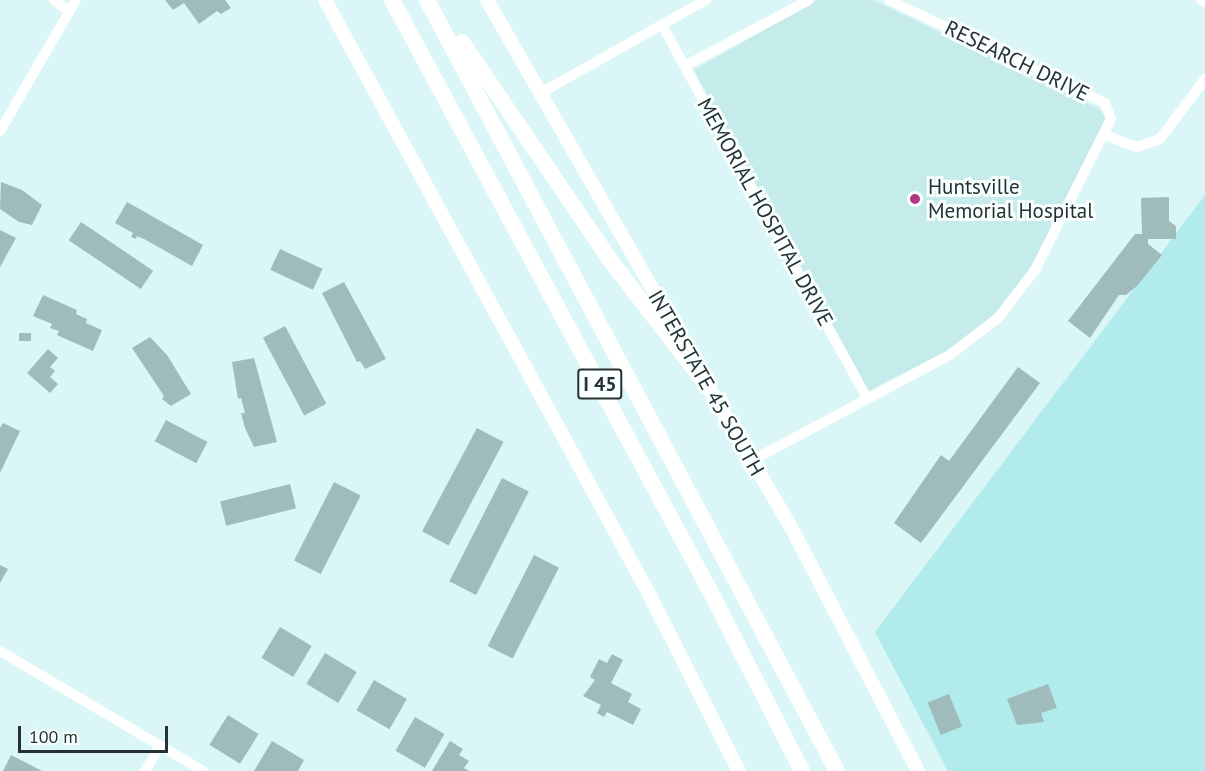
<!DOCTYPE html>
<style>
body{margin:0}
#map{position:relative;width:1205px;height:771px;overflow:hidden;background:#daf6f6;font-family:"PT Sans",sans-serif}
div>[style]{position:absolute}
.built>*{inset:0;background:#c5ebeb}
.green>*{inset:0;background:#b2ebec}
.building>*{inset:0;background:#a0bbbb;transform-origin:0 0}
.minor>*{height:10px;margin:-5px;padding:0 5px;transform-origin:5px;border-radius:5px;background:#fff}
.major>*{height:14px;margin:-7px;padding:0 7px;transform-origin:7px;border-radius:7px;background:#fff}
.highway>*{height:16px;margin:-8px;padding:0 8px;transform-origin:8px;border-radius:8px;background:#fff}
.dots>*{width:16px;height:16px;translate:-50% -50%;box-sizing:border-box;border:3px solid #f9fefe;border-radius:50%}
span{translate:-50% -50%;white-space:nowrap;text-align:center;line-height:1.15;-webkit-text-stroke:6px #f9fefe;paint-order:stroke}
.shield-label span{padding:2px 4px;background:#f9fefe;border:2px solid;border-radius:4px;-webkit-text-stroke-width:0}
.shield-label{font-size:20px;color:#263131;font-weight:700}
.street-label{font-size:21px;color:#263131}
.poi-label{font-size:21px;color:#263131}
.left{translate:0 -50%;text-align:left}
.scale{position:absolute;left:18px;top:726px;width:150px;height:27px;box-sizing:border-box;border:3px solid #263131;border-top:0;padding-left:8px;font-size:18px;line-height:21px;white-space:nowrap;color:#263131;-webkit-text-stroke:4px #f9fefe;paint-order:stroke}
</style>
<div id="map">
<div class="built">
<div style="clip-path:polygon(818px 0,873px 0,1102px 111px,1107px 121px,1026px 276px,1011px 296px,989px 320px,954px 347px,868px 391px,694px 70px)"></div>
</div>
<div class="green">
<div style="clip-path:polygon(1205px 195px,1205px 771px,948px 771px,875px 632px)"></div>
</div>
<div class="building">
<div style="clip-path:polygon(165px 0,225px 0,231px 8px,221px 14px,217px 11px,199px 24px,184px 3px,173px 10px)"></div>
<div style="clip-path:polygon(1px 182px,22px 190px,42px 205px,32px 225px,19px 222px,0 209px)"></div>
<div style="clip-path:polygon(1169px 197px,1169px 221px,1176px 226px,1176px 239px,1148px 239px,1148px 244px,1162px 255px,1137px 286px,1126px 295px,1119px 295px,1090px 338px,1068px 321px,1135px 234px,1142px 234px,1141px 198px)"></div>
<div style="clip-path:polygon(127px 202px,203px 245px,192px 266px,146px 240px,137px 236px,136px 239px,131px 237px,133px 233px,115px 223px)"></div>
<div style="left:81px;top:222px;width:87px;height:22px;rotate:34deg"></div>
<div style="clip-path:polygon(0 230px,16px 238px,0 267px)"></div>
<div style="left:280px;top:249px;width:47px;height:23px;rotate:25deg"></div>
<div style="clip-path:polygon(344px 282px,386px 359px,365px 369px,360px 361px,357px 362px,322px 293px)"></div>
<div style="clip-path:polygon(43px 295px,77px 310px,76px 314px,87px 319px,86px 323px,102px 330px,93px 351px,57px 335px,59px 331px,50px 328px,52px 324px,33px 316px)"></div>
<div style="left:285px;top:326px;width:88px;height:25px;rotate:62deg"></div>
<div style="left:19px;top:333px;width:12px;height:8px"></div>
<div style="clip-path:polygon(150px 337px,167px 355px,191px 394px,171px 406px,162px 399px,164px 396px,132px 348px)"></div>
<div style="clip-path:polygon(48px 349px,58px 358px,50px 367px,55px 371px,50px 377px,58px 384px,50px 393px,27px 373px)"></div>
<div style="clip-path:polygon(254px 358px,277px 442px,254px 447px,245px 428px,241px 413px,245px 413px,241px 398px,238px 399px,232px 362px)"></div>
<div style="clip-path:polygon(1018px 367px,1040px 383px,921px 543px,894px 523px,941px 455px,949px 461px)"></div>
<div style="left:166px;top:420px;width:47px;height:24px;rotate:28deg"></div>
<div style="clip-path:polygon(3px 423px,20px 431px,0 473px,0 428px)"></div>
<div style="left:477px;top:428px;width:30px;height:117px;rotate:28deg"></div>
<div style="left:502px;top:478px;width:30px;height:116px;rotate:27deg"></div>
<div style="left:334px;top:482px;width:30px;height:88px;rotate:27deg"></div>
<div style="left:290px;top:484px;width:25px;height:72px;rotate:76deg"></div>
<div style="left:534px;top:555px;width:28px;height:102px;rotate:27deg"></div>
<div style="clip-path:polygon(0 565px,8px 569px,0 583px)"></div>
<div style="left:280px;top:627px;width:37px;height:36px;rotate:31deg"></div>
<div style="left:325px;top:653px;width:37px;height:36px;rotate:31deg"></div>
<div style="clip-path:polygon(612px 654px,623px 660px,611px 683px,632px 694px,628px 702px,641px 709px,633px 725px,607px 712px,604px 717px,597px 713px,601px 705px,583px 696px,595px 680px,590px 677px,599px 659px,607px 663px)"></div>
<div style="left:374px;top:680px;width:38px;height:35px;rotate:30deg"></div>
<div style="clip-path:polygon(1048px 684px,1057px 708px,1041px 713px,1044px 722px,1017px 725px,1007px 699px)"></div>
<div style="left:949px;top:694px;width:35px;height:23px;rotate:68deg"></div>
<div style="left:228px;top:715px;width:36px;height:35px;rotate:32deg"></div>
<div style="left:415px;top:717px;width:34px;height:39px;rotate:30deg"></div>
<div style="clip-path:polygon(272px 741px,304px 760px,298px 771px,254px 771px)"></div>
<div style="clip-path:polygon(450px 741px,463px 749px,459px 755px,469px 761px,464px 768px,469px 771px,432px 771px)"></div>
<div style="clip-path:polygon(11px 755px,42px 771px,3px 771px)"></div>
</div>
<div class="minor">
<div style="left:54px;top:0;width:19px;rotate:39deg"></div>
<div style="left:1201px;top:0;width:4px;rotate:27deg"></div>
<div style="left:663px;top:27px;width:423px;rotate:61.2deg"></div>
<div style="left:685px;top:66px;width:140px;rotate:-28deg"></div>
<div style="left:539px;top:94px;width:192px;rotate:-29.4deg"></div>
<div style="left:0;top:131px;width:151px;rotate:-59.9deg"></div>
<div style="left:1105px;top:135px;width:34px;rotate:21deg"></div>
<div style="left:1137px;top:147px;width:24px;rotate:-19deg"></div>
<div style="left:1160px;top:139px;width:75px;rotate:-53.1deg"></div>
<div style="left:751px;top:461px;width:227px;rotate:-28.1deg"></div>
<div style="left:951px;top:354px;width:59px;rotate:-37.5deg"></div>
<div style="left:998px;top:318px;width:61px;rotate:-52.4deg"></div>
<div style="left:1035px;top:270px;width:169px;rotate:-63.3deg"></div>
<div style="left:1111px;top:119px;width:17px;rotate:-111deg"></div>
<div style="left:1105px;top:103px;width:239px;rotate:-154.5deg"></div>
<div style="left:0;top:651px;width:236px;rotate:30.6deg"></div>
<div style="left:145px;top:771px;width:29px;rotate:-59deg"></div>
</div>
<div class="major">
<div style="left:325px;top:0;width:674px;rotate:61.38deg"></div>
<div style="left:648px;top:592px;width:201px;rotate:63.1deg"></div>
<div style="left:487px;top:0;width:401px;rotate:60.2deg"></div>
<div style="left:705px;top:381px;width:169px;rotate:59.5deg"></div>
<div style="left:791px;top:527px;width:275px;rotate:62.5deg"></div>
</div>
<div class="highway">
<div style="left:392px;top:0;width:669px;rotate:61.71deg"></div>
<div style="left:709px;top:589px;width:204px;rotate:62.9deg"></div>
<div style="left:427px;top:0;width:873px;rotate:62deg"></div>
<div style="left:462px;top:42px;width:263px;rotate:55.8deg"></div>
<div style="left:610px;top:260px;width:162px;rotate:52.3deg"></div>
</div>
<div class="dots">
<div style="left:915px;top:199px;background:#b53684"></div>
</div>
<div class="shield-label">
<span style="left:600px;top:384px">I 45</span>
</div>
<div class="street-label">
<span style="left:1017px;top:61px;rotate:26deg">RESEARCH DRIVE</span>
<span style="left:765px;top:212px;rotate:61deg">MEMORIAL HOSPITAL DRIVE</span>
<span style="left:706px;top:383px;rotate:60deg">INTERSTATE 45 SOUTH</span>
</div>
<div class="poi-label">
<span class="left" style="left:928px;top:199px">Huntsville<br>Memorial Hospital</span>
</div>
<div class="scale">100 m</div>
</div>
